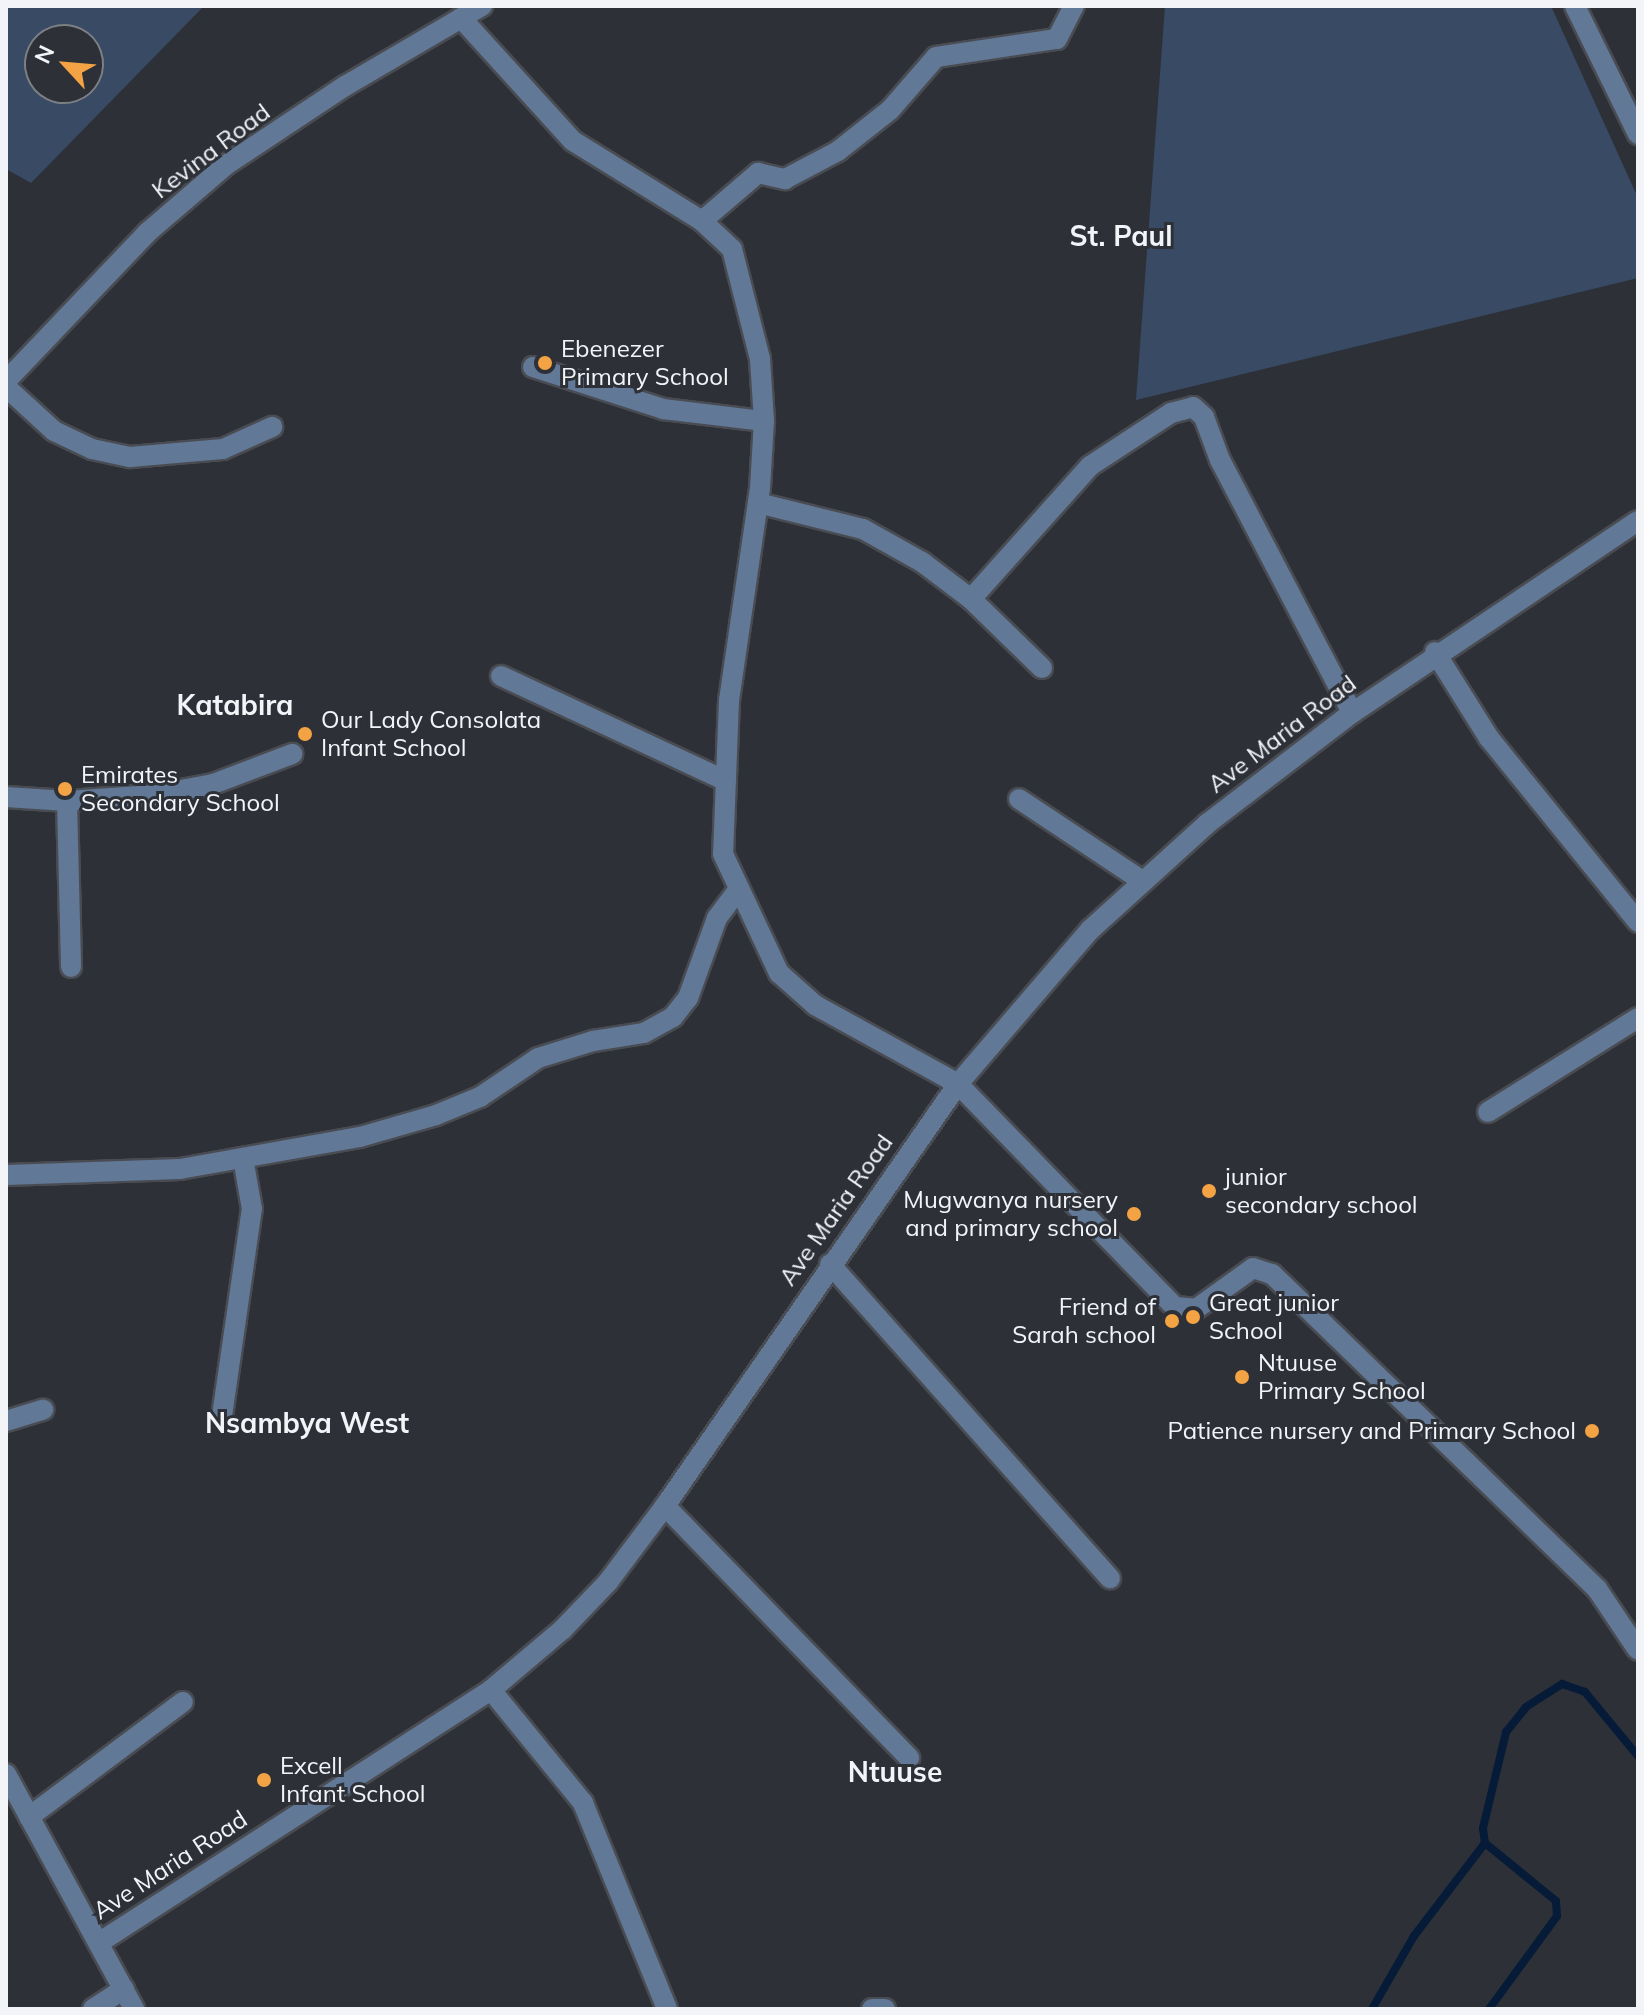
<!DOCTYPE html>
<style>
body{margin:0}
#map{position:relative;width:1644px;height:2015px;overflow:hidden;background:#2d3137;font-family:Mulish,sans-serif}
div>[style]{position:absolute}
.green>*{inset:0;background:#384a64}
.stream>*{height:8px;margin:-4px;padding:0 4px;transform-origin:4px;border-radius:4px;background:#061b38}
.roads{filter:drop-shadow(2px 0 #494c52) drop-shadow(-2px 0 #494c52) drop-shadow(0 2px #494c52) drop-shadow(0 -2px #494c52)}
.minor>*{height:20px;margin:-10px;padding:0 10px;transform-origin:10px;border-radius:10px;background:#627897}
.dots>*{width:22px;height:22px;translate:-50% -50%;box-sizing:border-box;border:4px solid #2d3137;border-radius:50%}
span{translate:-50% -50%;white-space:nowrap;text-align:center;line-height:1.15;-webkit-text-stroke:6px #2d3137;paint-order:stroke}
.street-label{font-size:24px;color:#f2f4f8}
.poi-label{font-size:24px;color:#f2f4f8}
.left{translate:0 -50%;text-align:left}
.right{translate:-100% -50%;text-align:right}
.quarter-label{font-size:28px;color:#f2f4f8;font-weight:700}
.frame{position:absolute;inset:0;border:8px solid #f2f4f8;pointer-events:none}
.north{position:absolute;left:24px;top:24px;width:80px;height:80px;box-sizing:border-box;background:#2d3137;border:2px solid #7c7f84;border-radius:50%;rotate:296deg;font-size:22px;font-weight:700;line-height:32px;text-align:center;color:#f2f4f8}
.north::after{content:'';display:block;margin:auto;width:28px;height:36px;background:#f4a344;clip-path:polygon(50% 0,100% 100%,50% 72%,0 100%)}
</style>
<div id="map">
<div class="green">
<div style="clip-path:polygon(evenodd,6px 6px,204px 6px,31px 183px,6px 169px,6px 6px,40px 40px,88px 40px,88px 88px,40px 88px,40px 40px)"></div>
<div style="clip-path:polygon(1165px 6px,1551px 6px,1638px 198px,1638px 278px,1136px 400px)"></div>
</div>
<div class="stream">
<div style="left:1372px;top:2009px;width:84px;rotate:-60.1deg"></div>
<div style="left:1414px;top:1936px;width:117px;rotate:-52.6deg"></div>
<div style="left:1489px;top:2009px;width:115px;rotate:-53.8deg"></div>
<div style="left:1557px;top:1916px;width:15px;rotate:-94deg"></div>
<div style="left:1556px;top:1901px;width:92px;rotate:-140.8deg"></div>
<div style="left:1485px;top:1843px;width:15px;rotate:-98deg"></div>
<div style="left:1483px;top:1828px;width:99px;rotate:-76.5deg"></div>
<div style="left:1506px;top:1732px;width:32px;rotate:-51deg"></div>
<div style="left:1526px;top:1707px;width:43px;rotate:-32.6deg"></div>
<div style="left:1562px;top:1684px;width:24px;rotate:19deg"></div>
<div style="left:1585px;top:1692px;width:83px;rotate:50.4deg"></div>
</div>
<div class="roads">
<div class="minor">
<div style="left:1575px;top:6px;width:143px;rotate:63.8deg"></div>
<div style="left:461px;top:18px;width:166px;rotate:47.7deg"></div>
<div style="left:573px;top:141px;width:152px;rotate:31.8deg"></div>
<div style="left:702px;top:221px;width:41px;rotate:43deg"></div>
<div style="left:732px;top:249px;width:114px;rotate:75.7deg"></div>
<div style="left:760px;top:359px;width:62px;rotate:86.3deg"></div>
<div style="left:764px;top:421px;width:67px;rotate:93.4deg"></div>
<div style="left:760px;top:488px;width:214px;rotate:98.3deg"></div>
<div style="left:729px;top:700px;width:154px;rotate:92.2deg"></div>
<div style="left:723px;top:854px;width:132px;rotate:64.8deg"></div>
<div style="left:779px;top:973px;width:48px;rotate:41.6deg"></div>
<div style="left:815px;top:1005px;width:163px;rotate:28.9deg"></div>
<div style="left:958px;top:1084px;width:311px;rotate:45.8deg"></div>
<div style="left:1175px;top:1307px;width:21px;rotate:5deg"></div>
<div style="left:1196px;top:1309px;width:70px;rotate:-35.7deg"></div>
<div style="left:1253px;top:1268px;width:20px;rotate:18deg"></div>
<div style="left:1272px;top:1274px;width:453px;rotate:44.1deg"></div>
<div style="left:1597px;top:1589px;width:73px;rotate:56.1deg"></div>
<div style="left:702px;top:221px;width:74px;rotate:-40.6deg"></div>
<div style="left:758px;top:173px;width:28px;rotate:13deg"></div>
<div style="left:785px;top:179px;width:60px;rotate:-27.8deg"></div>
<div style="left:838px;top:151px;width:66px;rotate:-38.3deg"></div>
<div style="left:890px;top:110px;width:70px;rotate:-49deg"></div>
<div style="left:936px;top:57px;width:122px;rotate:-8.5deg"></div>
<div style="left:1057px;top:39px;width:37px;rotate:-63deg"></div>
<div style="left:533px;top:367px;width:137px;rotate:17.9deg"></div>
<div style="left:663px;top:409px;width:102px;rotate:6.8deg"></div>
<div style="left:6px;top:381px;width:206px;rotate:-46.4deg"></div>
<div style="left:148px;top:232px;width:103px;rotate:-40.7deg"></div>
<div style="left:226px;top:165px;width:143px;rotate:-33.6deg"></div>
<div style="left:345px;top:86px;width:159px;rotate:-30.3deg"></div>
<div style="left:6px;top:387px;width:65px;rotate:42.5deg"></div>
<div style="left:54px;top:431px;width:42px;rotate:25.3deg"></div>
<div style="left:92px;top:449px;width:39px;rotate:12deg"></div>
<div style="left:130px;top:457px;width:93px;rotate:-4.9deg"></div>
<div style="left:223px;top:449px;width:54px;rotate:-24.2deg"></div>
<div style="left:758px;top:503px;width:108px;rotate:13.9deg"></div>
<div style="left:863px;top:529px;width:68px;rotate:29.2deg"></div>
<div style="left:922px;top:562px;width:61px;rotate:37.1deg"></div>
<div style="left:971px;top:599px;width:99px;rotate:44.2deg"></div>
<div style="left:971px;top:599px;width:178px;rotate:-48.2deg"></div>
<div style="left:1090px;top:466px;width:97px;rotate:-33.2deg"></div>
<div style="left:1171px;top:413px;width:23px;rotate:-15deg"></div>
<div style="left:1193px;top:407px;width:15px;rotate:42deg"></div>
<div style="left:1204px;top:417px;width:46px;rotate:69.6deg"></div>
<div style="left:1220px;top:460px;width:285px;rotate:62.4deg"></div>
<div style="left:1435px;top:652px;width:102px;rotate:57.9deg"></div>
<div style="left:1489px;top:738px;width:237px;rotate:51deg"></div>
<div style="left:501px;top:676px;width:248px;rotate:25deg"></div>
<div style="left:6px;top:797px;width:61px;rotate:3.8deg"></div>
<div style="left:67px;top:801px;width:87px;rotate:-3.9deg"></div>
<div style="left:154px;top:795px;width:60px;rotate:-10.6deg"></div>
<div style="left:213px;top:784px;width:85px;rotate:-20.8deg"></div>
<div style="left:1019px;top:799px;width:146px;rotate:33.6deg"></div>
<div style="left:67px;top:801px;width:166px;rotate:88.6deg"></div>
<div style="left:1488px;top:1112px;width:177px;rotate:-32.1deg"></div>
<div style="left:6px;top:1175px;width:174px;rotate:-2deg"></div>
<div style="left:180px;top:1169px;width:183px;rotate:-10.1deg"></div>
<div style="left:360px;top:1137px;width:79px;rotate:-16.1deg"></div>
<div style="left:436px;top:1115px;width:48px;rotate:-22.2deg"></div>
<div style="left:480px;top:1097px;width:70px;rotate:-33.9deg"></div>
<div style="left:538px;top:1058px;width:58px;rotate:-17.2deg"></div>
<div style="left:593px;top:1041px;width:52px;rotate:-8.9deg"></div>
<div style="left:644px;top:1033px;width:33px;rotate:-29deg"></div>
<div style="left:673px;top:1017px;width:24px;rotate:-52deg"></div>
<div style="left:688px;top:998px;width:85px;rotate:-70.1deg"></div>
<div style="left:717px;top:918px;width:34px;rotate:-53deg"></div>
<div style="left:830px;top:1264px;width:421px;rotate:48.3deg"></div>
<div style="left:222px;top:1416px;width:209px;rotate:-81.8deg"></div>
<div style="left:252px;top:1209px;width:52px;rotate:-100deg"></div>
<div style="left:6px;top:1421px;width:39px;rotate:-17deg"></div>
<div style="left:665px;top:1506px;width:351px;rotate:45.9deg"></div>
<div style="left:491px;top:1690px;width:146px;rotate:50.8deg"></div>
<div style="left:583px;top:1803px;width:222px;rotate:67.8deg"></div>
<div style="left:6px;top:1774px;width:268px;rotate:61.4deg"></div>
<div style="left:29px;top:1817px;width:192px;rotate:-36.8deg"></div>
<div style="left:100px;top:1942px;width:465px;rotate:-32.8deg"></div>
<div style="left:491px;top:1690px;width:93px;rotate:-40.2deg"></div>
<div style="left:562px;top:1630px;width:66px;rotate:-46.2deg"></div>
<div style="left:608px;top:1582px;width:95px;rotate:-53.1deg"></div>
<div style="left:665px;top:1506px;width:514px;rotate:-55.23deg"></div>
<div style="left:958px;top:1084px;width:203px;rotate:-49.4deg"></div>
<div style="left:1090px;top:930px;width:159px;rotate:-42.2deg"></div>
<div style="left:1208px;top:823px;width:181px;rotate:-37.4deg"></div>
<div style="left:1352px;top:713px;width:344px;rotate:-33.9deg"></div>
<div style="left:93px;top:2009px;width:37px;rotate:-33deg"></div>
<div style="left:872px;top:2009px;width:13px"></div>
</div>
</div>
<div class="dots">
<div style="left:545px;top:363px;background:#f4a344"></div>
<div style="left:305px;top:734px;background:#f4a344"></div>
<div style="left:65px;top:789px;background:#f4a344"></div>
<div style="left:1209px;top:1191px;background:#f4a344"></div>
<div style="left:1134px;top:1214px;background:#f4a344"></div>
<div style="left:1193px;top:1317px;background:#f4a344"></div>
<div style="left:1172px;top:1321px;background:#f4a344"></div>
<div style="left:1242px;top:1377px;background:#f4a344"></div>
<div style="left:1592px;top:1431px;background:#f4a344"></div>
<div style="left:264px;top:1780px;background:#f4a344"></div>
</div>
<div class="street-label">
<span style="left:211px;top:151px;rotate:-37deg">Kevina Road</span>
<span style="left:1282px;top:734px;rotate:-37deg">Ave Maria Road</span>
<span style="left:836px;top:1210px;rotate:-55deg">Ave Maria Road</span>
<span style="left:170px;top:1865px;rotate:-33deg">Ave Maria Road</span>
</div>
<div class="poi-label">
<span class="left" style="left:561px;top:363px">Ebenezer<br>Primary School</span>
<span class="left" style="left:321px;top:734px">Our Lady Consolata<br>Infant School</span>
<span class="left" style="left:81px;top:789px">Emirates<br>Secondary School</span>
<span class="left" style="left:1225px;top:1191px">junior<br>secondary school</span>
<span class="right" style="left:1118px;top:1214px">Mugwanya nursery<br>and primary school</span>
<span class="left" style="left:1209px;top:1317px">Great junior<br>School</span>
<span class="right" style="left:1156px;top:1321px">Friend of<br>Sarah school</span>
<span class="left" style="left:1258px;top:1377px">Ntuuse<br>Primary School</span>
<span class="right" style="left:1576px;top:1431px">Patience nursery and Primary School</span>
<span class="left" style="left:280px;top:1780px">Excell<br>Infant School</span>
</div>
<div class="quarter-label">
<span style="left:1121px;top:236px">St. Paul</span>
<span style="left:235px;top:705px">Katabira</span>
<span style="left:307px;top:1423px">Nsambya West</span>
<span style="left:895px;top:1772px">Ntuuse</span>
</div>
<div class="frame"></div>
<div class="north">N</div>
</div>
